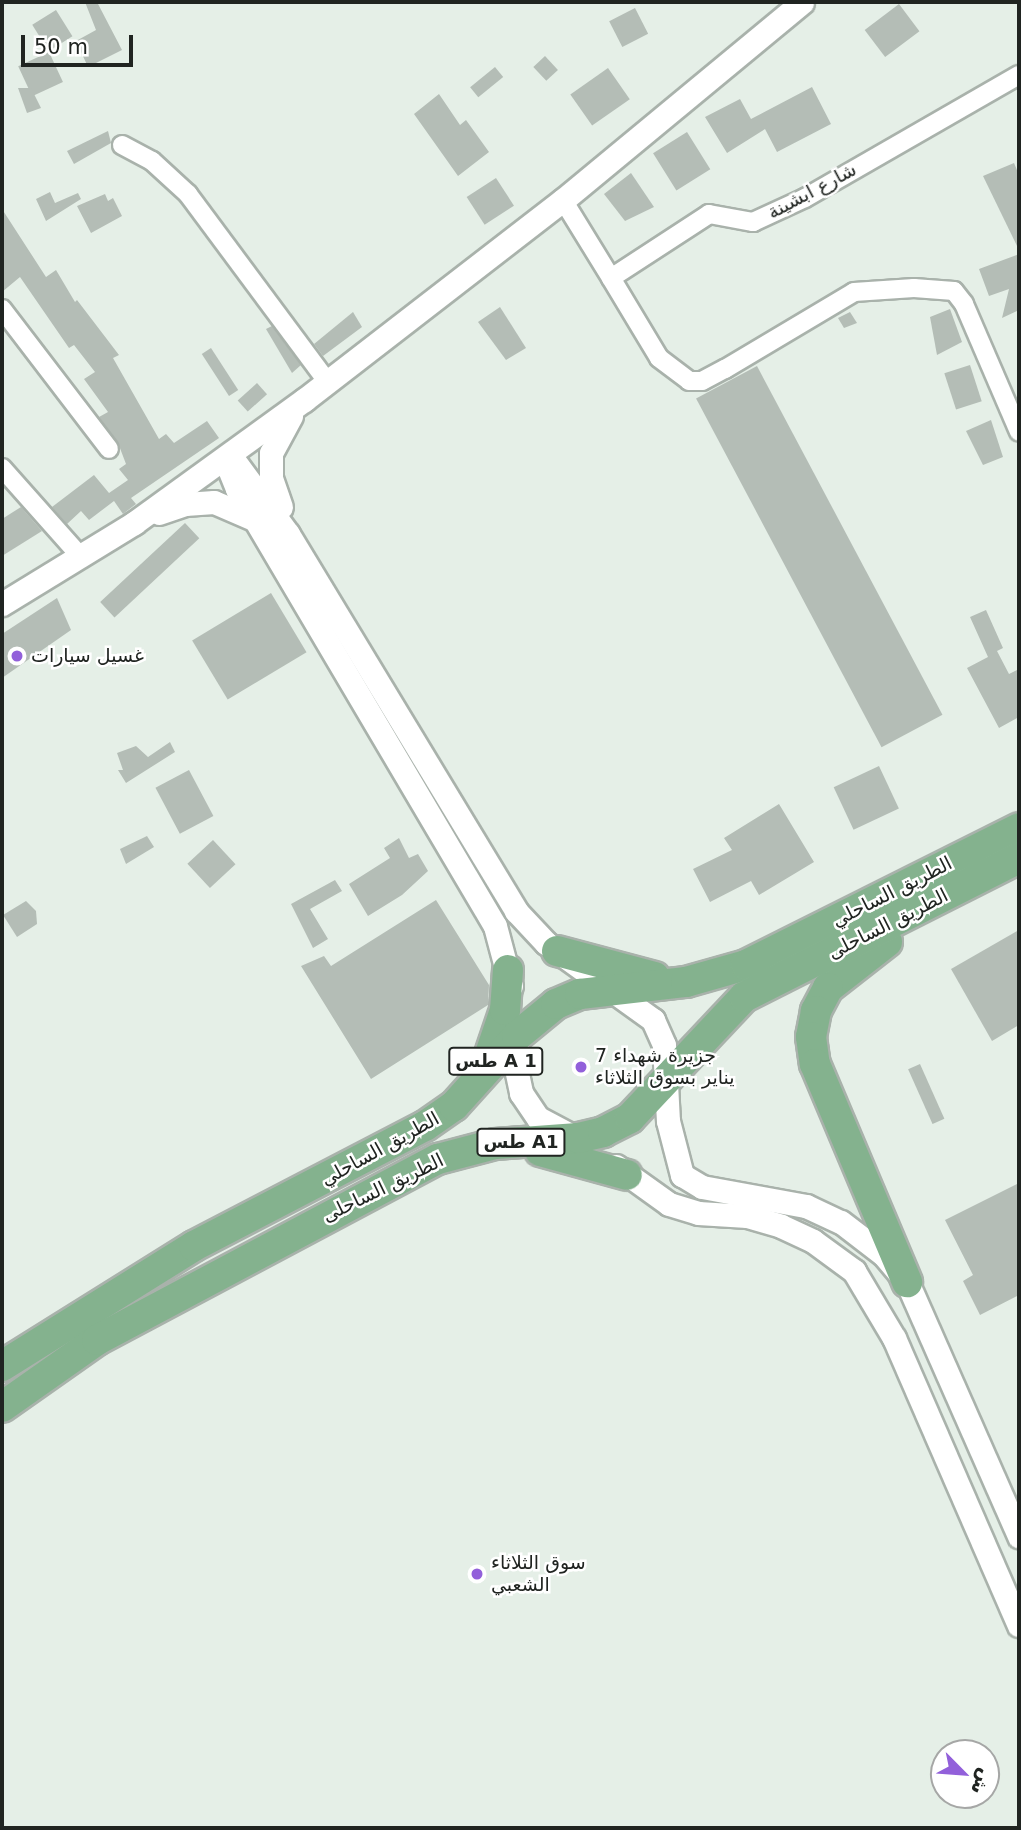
<!DOCTYPE html>
<meta charset="utf-8">
<style>
body{margin:0}
#map{position:relative;width:1021px;height:1830px;overflow:hidden;background:#e5efe7;font-family:"DejaVu Sans","Noto Sans Arabic",sans-serif}
div>[style]{position:absolute}
.building>*{inset:0;background:#b4bdb6;transform-origin:0 0}
.roads{filter:drop-shadow(2px 0 #a9b2ab) drop-shadow(-2px 0 #a9b2ab) drop-shadow(0 2px #a9b2ab) drop-shadow(0 -2px #a9b2ab)}
.minor>*{height:18px;margin:-9px;padding:0 9px;transform-origin:9px;border-radius:9px;background:#fff}
.tertiary>*{height:23px;margin:-11.5px;padding:0 11.5px;transform-origin:11.5px;border-radius:11.5px;background:#fff}
.trunk>*{height:30px;margin:-15px;padding:0 15px;transform-origin:15px;border-radius:15px;background:#84b28e}
.dots>*{width:19px;height:19px;translate:-50% -50%;box-sizing:border-box;border:4px solid #fff;border-radius:50%}
span{translate:-50% -50%;white-space:nowrap;text-align:center;line-height:1.15;-webkit-text-stroke:5px #fff;paint-order:stroke}
.shield-label span{padding:2px 5px;background:#fff;border:2px solid;border-radius:5px;-webkit-text-stroke-width:0}
.shield-label{font-size:18px;color:#202421;font-weight:700}
.street-label{font-size:19px;color:#202421}
.poi-label{font-size:19px;color:#202421}
.left{translate:0 -50%;text-align:left}
.frame{position:absolute;inset:0;border:4px solid #202421;pointer-events:none}
.north{position:absolute;left:930px;top:1739px;width:70px;height:70px;box-sizing:border-box;background:#fff;border:2px solid #a6a7a6;border-radius:50%;rotate:115deg;font-size:19px;font-weight:700;line-height:28px;text-align:center;color:#202421}
.north::after{content:'';display:block;margin:auto;width:24px;height:32px;background:#9260da;clip-path:polygon(50% 0,100% 100%,50% 72%,0 100%)}
.scale{position:absolute;left:21px;top:35px;width:112px;height:32px;box-sizing:border-box;border:4px solid #202421;border-top:0;padding-left:9px;font-size:21px;line-height:24px;white-space:nowrap;color:#202421;-webkit-text-stroke:5px #fff;paint-order:stroke}
</style>
<div id="map">
<div class="building">
<div style="clip-path:polygon(85px 2px,97px 2px,122px 50px,88px 67px,76px 41px,96px 30px)"></div>
<div style="left:899px;top:4px;width:34px;height:43px;rotate:53deg"></div>
<div style="left:635px;top:8px;width:29px;height:29px;rotate:63deg"></div>
<div style="left:56px;top:10px;width:31px;height:28px;rotate:58deg"></div>
<div style="left:49px;top:52px;width:33px;height:34px;rotate:65deg"></div>
<div style="left:545px;top:56px;width:19px;height:16px;rotate:47deg"></div>
<div style="left:495px;top:67px;width:13px;height:32px;rotate:51deg"></div>
<div style="left:608px;top:68px;width:38px;height:46px;rotate:55deg"></div>
<div style="clip-path:polygon(812px 87px,831px 124px,777px 152px,765px 129px,727px 153px,705px 117px,740px 99px,751px 119px)"></div>
<div style="clip-path:polygon(18px 88px,31px 88px,41px 108px,27px 113px)"></div>
<div style="clip-path:polygon(439px 94px,460px 125px,466px 120px,489px 152px,458px 176px,414px 114px)"></div>
<div style="clip-path:polygon(108px 131px,111px 143px,74px 164px,67px 151px)"></div>
<div style="left:687px;top:132px;width:44px;height:40px;rotate:58deg"></div>
<div style="clip-path:polygon(1014px 163px,1019px 175px,1019px 250px,983px 176px)"></div>
<div style="clip-path:polygon(631px 173px,654px 207px,625px 221px,604px 194px)"></div>
<div style="left:496px;top:178px;width:33px;height:35px;rotate:57deg"></div>
<div style="clip-path:polygon(50px 192px,55px 203px,78px 193px,81px 199px,46px 221px,36px 199px)"></div>
<div style="clip-path:polygon(105px 194px,108px 201px,113px 198px,122px 216px,91px 233px,77px 206px)"></div>
<div style="clip-path:polygon(2px 209px,46px 277px,56px 270px,75px 302px,77px 300px,119px 355px,113px 358px,159px 439px,166px 434px,174px 443px,207px 421px,219px 438px,131px 498px,136px 504px,123px 514px,114px 501px,89px 520px,81px 511px,67px 524px,52px 507px,94px 475px,109px 493px,128px 480px,119px 469px,126px 464px,118px 443px,99px 417px,108px 412px,84px 379px,95px 372px,74px 345px,69px 348px,20px 277px,2px 292px)"></div>
<div style="clip-path:polygon(1019px 254px,1019px 310px,1002px 318px,1009px 289px,989px 296px,979px 269px)"></div>
<div style="clip-path:polygon(500px 307px,526px 348px,506px 360px,478px 322px)"></div>
<div style="clip-path:polygon(950px 309px,962px 342px,937px 355px,930px 317px)"></div>
<div style="clip-path:polygon(353px 312px,362px 327px,323px 356px,314px 344px)"></div>
<div style="clip-path:polygon(850px 312px,857px 323px,844px 328px,838px 318px)"></div>
<div style="clip-path:polygon(272px 326px,301px 365px,292px 373px,266px 329px)"></div>
<div style="left:211px;top:348px;width:50px;height:11px;rotate:57deg"></div>
<div style="left:970px;top:365px;width:38px;height:27px;rotate:72deg"></div>
<div style="left:757px;top:366px;width:395px;height:69px;rotate:62deg"></div>
<div style="left:257px;top:383px;width:15px;height:26px;rotate:48deg"></div>
<div style="clip-path:polygon(991px 420px,1003px 457px,983px 465px,966px 431px)"></div>
<div style="clip-path:polygon(21px 507px,42px 531px,2px 556px,2px 519px)"></div>
<div style="left:185px;top:523px;width:21px;height:116px;rotate:47deg"></div>
<div style="left:271px;top:593px;width:69px;height:92px;rotate:59deg"></div>
<div style="clip-path:polygon(57px 598px,71px 630px,2px 678px,2px 634px)"></div>
<div style="clip-path:polygon(986px 610px,1003px 648px,997px 651px,1009px 674px,1019px 669px,1019px 717px,999px 728px,967px 668px,988px 657px,970px 617px)"></div>
<div style="clip-path:polygon(170px 742px,175px 752px,126px 783px,118px 770px,123px 770px,117px 753px,136px 746px,148px 757px)"></div>
<div style="left:879px;top:766px;width:47px;height:50px;rotate:65deg"></div>
<div style="left:189px;top:770px;width:52px;height:38px;rotate:62deg"></div>
<div style="clip-path:polygon(779px 804px,814px 862px,759px 895px,751px 881px,710px 902px,693px 869px,732px 850px,724px 838px)"></div>
<div style="clip-path:polygon(147px 836px,154px 847px,126px 864px,120px 849px)"></div>
<div style="clip-path:polygon(399px 838px,409px 858px,418px 854px,428px 871px,402px 895px,368px 916px,349px 884px,390px 858px,384px 848px)"></div>
<div style="left:213px;top:840px;width:33px;height:35px;rotate:47deg"></div>
<div style="clip-path:polygon(335px 880px,342px 891px,310px 909px,328px 939px,313px 948px,291px 904px)"></div>
<div style="clip-path:polygon(436px 900px,489px 985px,488px 1005px,371px 1079px,301px 966px,324px 956px,331px 966px)"></div>
<div style="clip-path:polygon(26px 901px,36px 911px,37px 924px,17px 937px,3px 915px)"></div>
<div style="clip-path:polygon(1019px 930px,1019px 1025px,992px 1041px,951px 969px)"></div>
<div style="left:920px;top:1064px;width:60px;height:13px;rotate:66deg"></div>
<div style="clip-path:polygon(1019px 1183px,1019px 1295px,980px 1315px,963px 1281px,973px 1275px,945px 1220px)"></div>
</div>
<div class="roads">
<div class="minor">
<div style="left:122px;top:145px;width:34px;rotate:28deg"></div>
<div style="left:152px;top:161px;width:49px;rotate:42.5deg"></div>
<div style="left:188px;top:194px;width:233px;rotate:53.4deg"></div>
<div style="left:563px;top:200px;width:92px;rotate:58.4deg"></div>
<div style="left:611px;top:278px;width:117px;rotate:-33.1deg"></div>
<div style="left:709px;top:214px;width:45px;rotate:10.3deg"></div>
<div style="left:753px;top:222px;width:57px;rotate:-24.8deg"></div>
<div style="left:805px;top:198px;width:247px;rotate:-29.9deg"></div>
<div style="left:611px;top:278px;width:93px;rotate:59deg"></div>
<div style="left:659px;top:358px;width:38px;rotate:37deg"></div>
<div style="left:689px;top:381px;width:13px"></div>
<div style="left:702px;top:381px;width:26px;rotate:-28deg"></div>
<div style="left:725px;top:369px;width:150px;rotate:-30.8deg"></div>
<div style="left:854px;top:292px;width:60px;rotate:-3.8deg"></div>
<div style="left:914px;top:288px;width:40px;rotate:4.3deg"></div>
<div style="left:954px;top:291px;width:16px;rotate:52deg"></div>
<div style="left:964px;top:304px;width:139px;rotate:66.7deg"></div>
<div style="left:2px;top:309px;width:176px;rotate:52.6deg"></div>
<div style="left:2px;top:468px;width:119px;rotate:48.4deg"></div>
</div>
<div class="tertiary">
<div style="left:230px;top:455px;width:98px;rotate:53.7deg"></div>
<div style="left:288px;top:534px;width:441px;rotate:58.8deg"></div>
<div style="left:516px;top:911px;width:44px;rotate:46.8deg"></div>
<div style="left:546px;top:943px;width:132px;rotate:35.7deg"></div>
<div style="left:653px;top:1020px;width:27px;rotate:66deg"></div>
<div style="left:664px;top:1045px;width:76px;rotate:87deg"></div>
<div style="left:668px;top:1121px;width:56px;rotate:75.5deg"></div>
<div style="left:682px;top:1175px;width:23px;rotate:31deg"></div>
<div style="left:702px;top:1187px;width:106px;rotate:10.4deg"></div>
<div style="left:806px;top:1206px;width:38px;rotate:25deg"></div>
<div style="left:841px;top:1222px;width:54px;rotate:37.5deg"></div>
<div style="left:884px;top:1255px;width:35px;rotate:50deg"></div>
<div style="left:907px;top:1282px;width:278px;rotate:66.2deg"></div>
<div style="left:225px;top:459px;width:32px;rotate:68deg"></div>
<div style="left:237px;top:489px;width:507px;rotate:59.44deg"></div>
<div style="left:495px;top:926px;width:62px;rotate:75.1deg"></div>
<div style="left:281px;top:507px;width:31px;rotate:-109deg"></div>
<div style="left:271px;top:478px;width:25px;rotate:-90deg"></div>
<div style="left:271px;top:453px;width:42px;rotate:-61.6deg"></div>
<div style="left:159px;top:513px;width:28px;rotate:-19deg"></div>
<div style="left:185px;top:504px;width:29px;rotate:-4deg"></div>
<div style="left:214px;top:502px;width:46px;rotate:23.2deg"></div>
<div style="left:2px;top:604px;width:155px;rotate:-31.5deg"></div>
<div style="left:134px;top:523px;width:210px;rotate:-35.9deg"></div>
<div style="left:304px;top:400px;width:327px;rotate:-37.7deg"></div>
<div style="left:563px;top:200px;width:310px;rotate:-39.6deg"></div>
<div style="left:517px;top:1031px;width:33px;rotate:93deg"></div>
<div style="left:515px;top:1064px;width:30px;rotate:78deg"></div>
<div style="left:521px;top:1093px;width:30px;rotate:56deg"></div>
<div style="left:538px;top:1118px;width:40px;rotate:28deg"></div>
<div style="left:616px;top:1166px;width:65px;rotate:35.6deg"></div>
<div style="left:669px;top:1204px;width:30px;rotate:17deg"></div>
<div style="left:698px;top:1213px;width:49px;rotate:3.5deg"></div>
<div style="left:747px;top:1216px;width:35px;rotate:16deg"></div>
<div style="left:781px;top:1226px;width:35px;rotate:25deg"></div>
<div style="left:813px;top:1241px;width:51px;rotate:36.2deg"></div>
<div style="left:854px;top:1271px;width:78px;rotate:59.2deg"></div>
<div style="left:894px;top:1338px;width:313px;rotate:66.5deg"></div>
</div>
<div class="trunk">
<div style="left:887px;top:942px;width:75px;rotate:142.1deg"></div>
<div style="left:828px;top:988px;width:26px;rotate:118deg"></div>
<div style="left:816px;top:1011px;width:26px;rotate:101deg"></div>
<div style="left:811px;top:1037px;width:27px;rotate:82deg"></div>
<div style="left:815px;top:1064px;width:237px;rotate:67.1deg"></div>
<div style="left:557px;top:951px;width:101px;rotate:14.9deg"></div>
<div style="left:488px;top:1060px;width:53px;rotate:-71.2deg"></div>
<div style="left:505px;top:1010px;width:40px;rotate:-85.7deg"></div>
<div style="left:540px;top:1151px;width:90px;rotate:15.4deg"></div>
<div style="left:2px;top:1366px;width:226px;rotate:-32deg"></div>
<div style="left:194px;top:1246px;width:260px;rotate:-27.5deg"></div>
<div style="left:425px;top:1126px;width:35px;rotate:-35deg"></div>
<div style="left:454px;top:1106px;width:94px;rotate:-48deg"></div>
<div style="left:517px;top:1036px;width:50px;rotate:-39.4deg"></div>
<div style="left:556px;top:1004px;width:26px;rotate:-23deg"></div>
<div style="left:580px;top:994px;width:107px;rotate:-6.5deg"></div>
<div style="left:686px;top:982px;width:62px;rotate:-15.8deg"></div>
<div style="left:746px;top:965px;width:305px;rotate:-26.6deg"></div>
<div style="left:2px;top:1407px;width:116px;rotate:-35.2deg"></div>
<div style="left:97px;top:1340px;width:386px;rotate:-28deg"></div>
<div style="left:438px;top:1159px;width:59px;rotate:-14.7deg"></div>
<div style="left:495px;top:1144px;width:83px;rotate:-4.1deg"></div>
<div style="left:578px;top:1138px;width:26px;rotate:-13deg"></div>
<div style="left:603px;top:1132px;width:30px;rotate:-27deg"></div>
<div style="left:630px;top:1118px;width:166px;rotate:-46.7deg"></div>
<div style="left:744px;top:997px;width:308px;rotate:-26.8deg"></div>
</div>
</div>
<div class="dots">
<div style="left:17px;top:656px;background:#9260da"></div>
<div style="left:581px;top:1067px;background:#9260da"></div>
<div style="left:477px;top:1574px;background:#9260da"></div>
</div>
<div class="shield-label">
<span style="left:496px;top:1061px">طس A 1</span>
<span style="left:521px;top:1142px">طس A1</span>
</div>
<div class="street-label">
<span style="left:812px;top:191px;rotate:-28deg">شارع ابشينة</span>
<span style="left:892px;top:892px;rotate:-27deg">الطريق الساحلي</span>
<span style="left:888px;top:924px;rotate:-27deg">الطريق الساحلى</span>
<span style="left:380px;top:1149px;rotate:-29deg">الطريق الساحلي</span>
<span style="left:383px;top:1188px;rotate:-26deg">الطريق الساحلى</span>
</div>
<div class="poi-label">
<span class="left" style="left:31px;top:656px">غسيل سيارات</span>
<span class="left" style="left:595px;top:1067px">جزيرة شهداء 7<br>يناير بسوق الثلاثاء</span>
<span class="left" style="left:491px;top:1574px">سوق الثلاثاء<br>الشعبي</span>
</div>
<div class="frame"></div>
<div class="north">ش</div>
<div class="scale">50 m</div>
</div>
